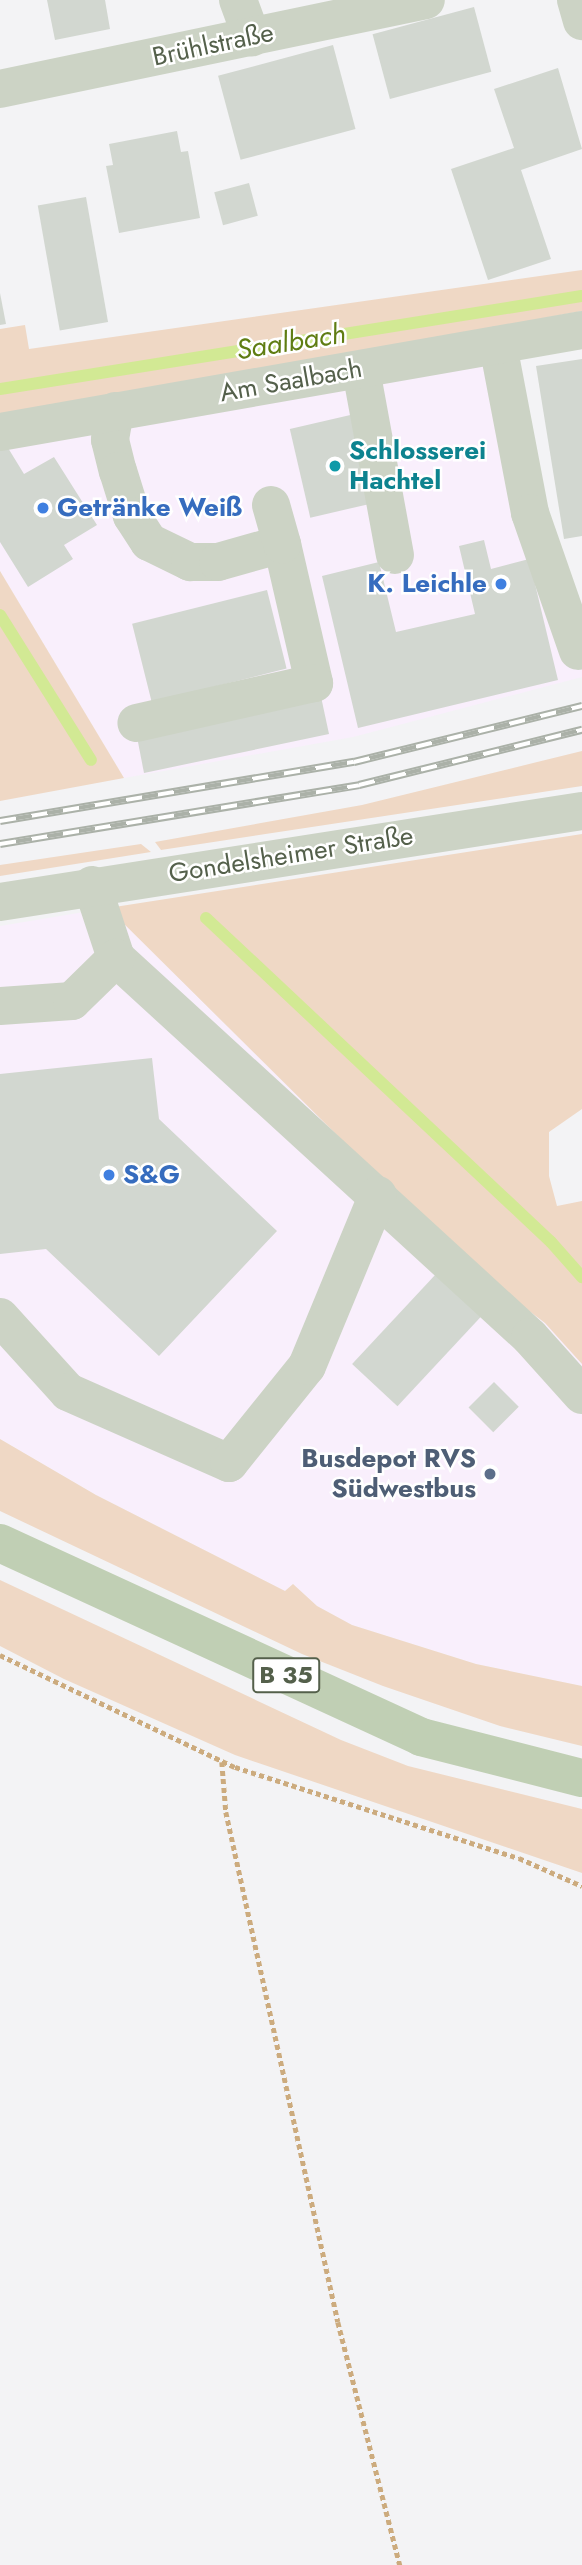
<!DOCTYPE html>
<meta charset="utf-8">
<style>
body{margin:0}
#map{position:relative;width:582px;height:2565px;overflow:hidden;background:#f3f3f5;font-family:Jost,sans-serif}
div>[style]{position:absolute}
.commercial>*{inset:0;background:#f9effc}
.green>*{inset:0;background:#efd8c5}
.stream>*{height:12px;margin:-6px;padding:0 6px;transform-origin:6px;border-radius:6px;background:#d2e994}
.building>*{inset:0;background:#d2d7d0;transform-origin:0 0}
.path>*{height:4.5px;margin-top:-2.25px;transform-origin:0;background:repeating-linear-gradient(90deg,#ccab7e 0 5px,transparent 0 8.5px)}
.minor>*{height:38px;margin:-19px;padding:0 19px;transform-origin:19px;border-radius:19px;background:#ccd3c5}
.major>*{height:38px;margin:-19px;padding:0 19px;transform-origin:19px;border-radius:19px;background:#c0cfb4}
.rail>*{height:8px;margin-top:-4px;transform-origin:0;background:repeating-linear-gradient(90deg,#fff 0 16px,#abb1a8 0 32px);box-sizing:border-box;border-block:2px solid #abb1a8}
.dots>*{width:19px;height:19px;translate:-50% -50%;box-sizing:border-box;border:4px solid #fff;border-radius:50%}
span{translate:-50% -50%;white-space:nowrap;text-align:center;line-height:1.15;-webkit-text-stroke:5px #fff;paint-order:stroke}
.shield-label span{padding:2px 5px;background:#fff;border:2px solid;border-radius:5px;-webkit-text-stroke-width:0}
.shield-label{font-size:24px;color:#54604b;font-weight:700}
.street-label{font-size:26px;color:#54604b}
.culture-label{font-size:26px;color:#0d838f;font-weight:700}
.left{translate:0 -50%;text-align:left}
.shop-label{font-size:26px;color:#366cbe;font-weight:700}
.right{translate:-100% -50%;text-align:right}
.service-label{font-size:26px;color:#4e5e75;font-weight:700}
.water-label{font-size:28px;color:#5f7d12;font-style:italic}
</style>
<div id="map">
<div class="commercial">
<div style="clip-path:polygon(495px 327px,582px 649px,582px 677px,353px 737px,124px 778px,0 571px,0 419px)"></div>
<div style="clip-path:polygon(108px 908px,464px 1261px,546px 1324px,582px 1363px,582px 1686px,476px 1664px,352px 1625px,317px 1606px,293px 1584px,285px 1591px,96px 1495px,0 1439px,0 926px)"></div>
</div>
<div class="green">
<div style="clip-path:polygon(582px 270px,582px 311px,0 419px,0 329px,25px 325px,29px 349px)"></div>
<div style="clip-path:polygon(0 571px,124px 778px,0 801px)"></div>
<div style="clip-path:polygon(582px 751px,582px 786px,161px 850px,155px 842px,362px 805px)"></div>
<div style="clip-path:polygon(582px 834px,582px 1109px,549px 1132px,549px 1176px,557px 1206px,582px 1201px,582px 1364px,545px 1323px,464px 1261px,108px 908px)"></div>
<div style="clip-path:polygon(141px 844px,151px 852px,0 876px,0 865px)"></div>
<div style="clip-path:polygon(0 1439px,96px 1495px,285px 1591px,293px 1584px,317px 1606px,352px 1625px,476px 1664px,582px 1686px,582px 1746px,500px 1726px,383px 1686px,302px 1654px,0 1511px)"></div>
<div style="clip-path:polygon(0 1580px,341px 1740px,408px 1766px,582px 1809px,582px 1873px,235px 1755px,64px 1679px,0 1646px)"></div>
</div>
<div class="stream">
<div style="left:0;top:389px;width:589px;rotate:-9.08deg"></div>
<div style="left:0;top:615px;width:171px;rotate:57.9deg"></div>
<div style="left:206px;top:918px;width:473px;rotate:43.2deg"></div>
<div style="left:551px;top:1242px;width:47px;rotate:48.5deg"></div>
</div>
<div class="building">
<div style="clip-path:polygon(47px 0,105px 0,110px 29px,55px 40px)"></div>
<div style="left:474px;top:7px;width:67px;height:105px;rotate:75deg"></div>
<div style="left:333px;top:45px;width:87px;height:119px;rotate:75deg"></div>
<div style="clip-path:polygon(558px 68px,582px 149px,521px 170px,551px 259px,488px 280px,451px 169px,514px 148px,494px 89px)"></div>
<div style="clip-path:polygon(177px 131px,181px 152px,188px 151px,200px 218px,119px 233px,106px 166px,113px 165px,109px 144px)"></div>
<div style="left:249px;top:183px;width:34px;height:36px;rotate:75deg"></div>
<div style="left:86px;top:197px;width:127px;height:49px;rotate:80deg"></div>
<div style="clip-path:polygon(0 293px,6px 324px,0 325px)"></div>
<div style="clip-path:polygon(582px 359px,582px 536px,564px 539px,536px 366px)"></div>
<div style="left:359px;top:413px;width:91px;height:71px;rotate:77deg"></div>
<div style="clip-path:polygon(5px 443px,24px 474px,54px 457px,97px 525px,64px 545px,73px 559px,28px 587px,0 542px,0 446px)"></div>
<div style="clip-path:polygon(484px 540px,491px 569px,529px 559px,558px 680px,358px 728px,322px 576px,379px 562px,396px 632px,475px 614px,459px 546px)"></div>
<div style="left:267px;top:590px;width:81px;height:139px;rotate:76deg"></div>
<div style="clip-path:polygon(320px 692px,329px 734px,144px 773px,137px 737px)"></div>
<div style="clip-path:polygon(152px 1058px,159px 1119px,277px 1231px,159px 1356px,46px 1249px,0 1254px,0 1074px)"></div>
<div style="left:436px;top:1274px;width:62px;height:123px;rotate:43deg"></div>
<div style="left:494px;top:1382px;width:35px;height:36px;rotate:45deg"></div>
</div>
<div class="path">
<div style="left:0;top:1655px;width:260px;rotate:25.5deg"></div>
<div style="left:235px;top:1767px;width:298px;rotate:17.8deg"></div>
<div style="left:519px;top:1858px;width:69px;rotate:24deg"></div>
<div style="left:222px;top:1762px;width:50px;rotate:85.4deg"></div>
<div style="left:226px;top:1812px;width:522px;rotate:77.61deg"></div>
<div style="left:338px;top:2322px;width:251px;rotate:75.7deg"></div>
</div>
<div class="minor">
<div style="left:238px;top:0;width:40px;rotate:69.8deg"></div>
<div style="left:576px;top:0;width:22px;rotate:74deg"></div>
<div style="left:0;top:89px;width:435px;rotate:-11.8deg"></div>
<div style="left:498px;top:345px;width:171px;rotate:79.2deg"></div>
<div style="left:530px;top:513px;width:146px;rotate:70.8deg"></div>
<div style="left:361px;top:370px;width:188px;rotate:79.6deg"></div>
<div style="left:115px;top:411px;width:29px;rotate:100deg"></div>
<div style="left:110px;top:440px;width:32px;rotate:76deg"></div>
<div style="left:118px;top:471px;width:47px;rotate:72.7deg"></div>
<div style="left:132px;top:516px;width:31px;rotate:57deg"></div>
<div style="left:149px;top:542px;width:46px;rotate:26deg"></div>
<div style="left:190px;top:562px;width:28px"></div>
<div style="left:218px;top:562px;width:66px;rotate:-15.7deg"></div>
<div style="left:282px;top:544px;width:143px;rotate:77deg"></div>
<div style="left:314px;top:683px;width:182px;rotate:167.3deg"></div>
<div style="left:0;top:432px;width:591px;rotate:-9.94deg"></div>
<div style="left:271px;top:505px;width:41px;rotate:74.2deg"></div>
<div style="left:92px;top:885px;width:77px;rotate:71.8deg"></div>
<div style="left:116px;top:958px;width:561px;rotate:42.47deg"></div>
<div style="left:530px;top:1337px;width:78px;rotate:48.1deg"></div>
<div style="left:0;top:902px;width:589px;rotate:-8.89deg"></div>
<div style="left:0;top:1006px;width:72px;rotate:-4deg"></div>
<div style="left:72px;top:1001px;width:62px;rotate:-44.3deg"></div>
<div style="left:0;top:1317px;width:101px;rotate:47.8deg"></div>
<div style="left:68px;top:1392px;width:176px;rotate:23.8deg"></div>
<div style="left:229px;top:1463px;width:124px;rotate:-51.2deg"></div>
<div style="left:307px;top:1366px;width:185px;rotate:-67.5deg"></div>
</div>
<div class="major">
<div style="left:0;top:1543px;width:464px;rotate:24.7deg"></div>
<div style="left:421px;top:1737px;width:166px;rotate:14.3deg"></div>
</div>
<div class="rail">
<div style="left:0;top:821px;width:359px;rotate:-9.5deg"></div>
<div style="left:354px;top:762px;width:235px;rotate:-13.8deg"></div>
<div style="left:0;top:844px;width:364px;rotate:-9.3deg"></div>
<div style="left:359px;top:785px;width:230px;rotate:-13.9deg"></div>
</div>
<div class="dots">
<div style="left:335px;top:466px;background:#0f9aa8"></div>
<div style="left:43px;top:508px;background:#3f7fe0"></div>
<div style="left:501px;top:584px;background:#3f7fe0"></div>
<div style="left:109px;top:1175px;background:#3f7fe0"></div>
<div style="left:490px;top:1474px;background:#5c6f8a"></div>
</div>
<div class="shield-label">
<span style="left:286px;top:1675px">B 35</span>
</div>
<div class="street-label">
<span style="left:213px;top:45px;rotate:-12deg">Brühlstraße</span>
<span style="left:291px;top:381px;rotate:-10deg">Am Saalbach</span>
<span style="left:291px;top:855px;rotate:-9deg">Gondelsheimer Straße</span>
</div>
<div class="culture-label">
<span class="left" style="left:349px;top:466px">Schlosserei<br>Hachtel</span>
</div>
<div class="shop-label">
<span class="left" style="left:57px;top:508px">Getränke Weiß</span>
<span class="right" style="left:487px;top:584px">K. Leichle</span>
<span class="left" style="left:123px;top:1175px">S&amp;G</span>
</div>
<div class="service-label">
<span class="right" style="left:476px;top:1474px">Busdepot RVS<br>Südwestbus</span>
</div>
<div class="water-label">
<span style="left:291px;top:342px;rotate:-9deg">Saalbach</span>
</div>
</div>
